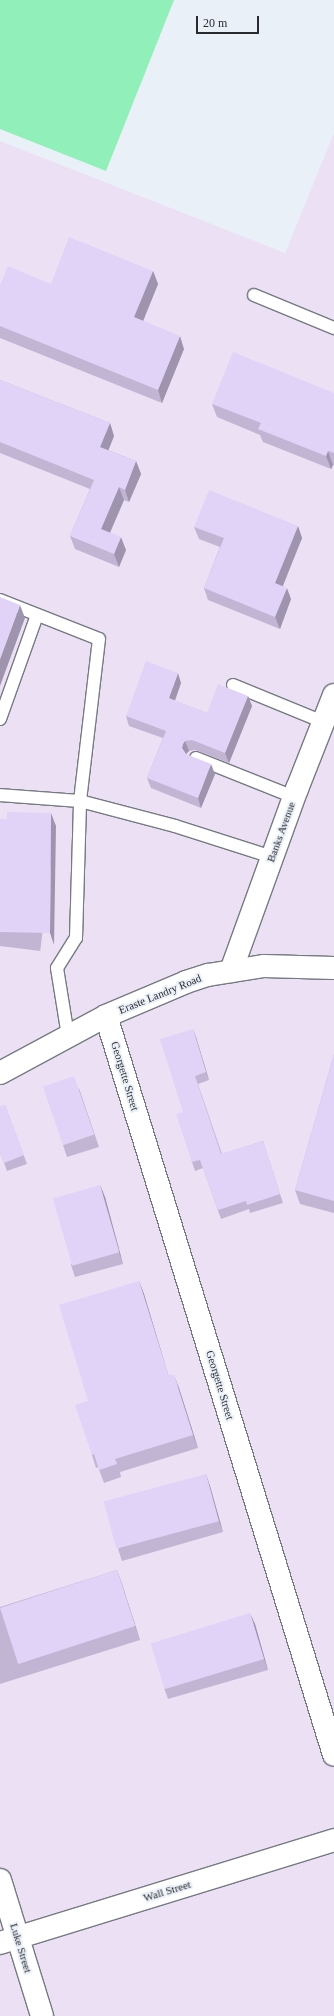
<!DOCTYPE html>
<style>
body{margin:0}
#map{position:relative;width:334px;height:2016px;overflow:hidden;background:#eaf0f8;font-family:Georgia,serif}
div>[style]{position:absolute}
.industrial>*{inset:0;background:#ece0f5}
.green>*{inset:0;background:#91efba}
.roads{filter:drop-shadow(1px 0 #767a82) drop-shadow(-1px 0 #767a82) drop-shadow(0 1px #767a82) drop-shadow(0 -1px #767a82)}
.service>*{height:12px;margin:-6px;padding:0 6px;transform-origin:6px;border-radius:6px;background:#fff}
.minor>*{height:22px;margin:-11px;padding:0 11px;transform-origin:11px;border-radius:11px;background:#fff}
.tertiary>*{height:22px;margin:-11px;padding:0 11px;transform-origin:11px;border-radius:11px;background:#fff}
.wall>*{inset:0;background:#c2b5d4;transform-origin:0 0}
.shaded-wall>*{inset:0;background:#9e94ad}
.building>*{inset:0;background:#e1d3f7;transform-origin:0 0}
span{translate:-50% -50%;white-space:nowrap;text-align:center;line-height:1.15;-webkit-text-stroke:3.5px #eaf0f8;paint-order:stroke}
.street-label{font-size:11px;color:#282a2d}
.scale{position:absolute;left:196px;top:16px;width:63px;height:18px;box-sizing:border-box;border:2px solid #282a2d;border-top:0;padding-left:5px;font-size:12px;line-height:14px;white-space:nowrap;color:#282a2d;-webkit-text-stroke:3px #eaf0f8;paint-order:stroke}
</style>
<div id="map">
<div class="industrial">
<div style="clip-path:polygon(334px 133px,334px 2016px,0 2016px,0 141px,285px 253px)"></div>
</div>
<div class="green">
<div style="clip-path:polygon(0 0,174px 0,106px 171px,0 129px)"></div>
</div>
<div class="roads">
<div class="service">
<div style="left:254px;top:295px;width:87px;rotate:22.4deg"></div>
<div style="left:0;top:600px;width:106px;rotate:21.5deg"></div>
<div style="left:99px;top:639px;width:163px;rotate:96.7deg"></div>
<div style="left:80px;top:801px;width:80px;rotate:-175.7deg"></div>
<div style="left:233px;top:685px;width:97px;rotate:22.3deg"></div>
<div style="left:0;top:719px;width:110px;rotate:-70.4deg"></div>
<div style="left:196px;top:758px;width:105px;rotate:21.7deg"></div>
<div style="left:68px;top:1036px;width:69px;rotate:-99.2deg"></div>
<div style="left:57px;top:968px;width:36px;rotate:-58deg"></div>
<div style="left:76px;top:938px;width:137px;rotate:-88.3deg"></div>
<div style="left:80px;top:801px;width:98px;rotate:14.7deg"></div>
<div style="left:175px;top:826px;width:102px;rotate:17.7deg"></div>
</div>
<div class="minor">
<div style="left:231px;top:971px;width:194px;rotate:-70.1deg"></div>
<div style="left:297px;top:789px;width:101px;rotate:-68.5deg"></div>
<div style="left:106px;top:1016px;width:773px;rotate:72.85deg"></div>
<div style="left:0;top:1880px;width:142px;rotate:72.8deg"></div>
<div style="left:0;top:1943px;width:350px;rotate:-17.1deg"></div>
</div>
<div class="tertiary">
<div style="left:0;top:1073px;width:120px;rotate:-28.3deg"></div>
<div style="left:106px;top:1016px;width:87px;rotate:-23deg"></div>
<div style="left:186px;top:982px;width:23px;rotate:-18deg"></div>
<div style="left:208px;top:975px;width:57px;rotate:-9.1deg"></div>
<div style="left:264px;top:966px;width:70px;rotate:1.6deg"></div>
</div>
</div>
<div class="wall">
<div style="clip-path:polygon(153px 271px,158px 284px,143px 321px,184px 349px,162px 403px,0 338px,0 285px,51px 284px)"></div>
<div style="clip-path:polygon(0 380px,110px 423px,114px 436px,108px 450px,136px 461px,141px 474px,129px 502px,124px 500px,110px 532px,126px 550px,119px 567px,75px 549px,70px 536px,90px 489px,0 453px)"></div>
<div style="clip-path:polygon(334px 393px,334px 465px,333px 465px,331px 469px,263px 442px,260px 435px,217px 417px,212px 404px)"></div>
<div style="clip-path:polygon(298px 526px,302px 538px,283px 586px,291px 599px,280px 629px,208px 600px,204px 588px,220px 547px,199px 539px,194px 527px)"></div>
<div style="clip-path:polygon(181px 683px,175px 701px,207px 713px,248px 696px,252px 706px,229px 763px,195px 750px,189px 751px,186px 754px,215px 774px,201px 808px,151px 788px,147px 778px,163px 738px,129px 726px,126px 716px)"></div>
<div style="left:0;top:819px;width:56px;height:126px;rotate:7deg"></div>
<div style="clip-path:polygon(193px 1029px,209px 1080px,198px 1084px,222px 1154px,263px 1141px,283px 1203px,250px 1213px,249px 1209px,221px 1219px,203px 1168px,195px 1171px,192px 1162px,183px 1112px)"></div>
<div style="clip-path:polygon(334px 1054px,334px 1213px,300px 1204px,295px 1190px)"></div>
<div style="clip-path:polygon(79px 1088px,99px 1147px,67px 1157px,63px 1145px)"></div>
<div style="clip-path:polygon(5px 1105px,27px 1164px,7px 1171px,0 1152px)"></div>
<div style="clip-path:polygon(100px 1185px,105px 1197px,123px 1264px,75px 1277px,71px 1265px)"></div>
<div style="clip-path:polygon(139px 1281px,144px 1294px,168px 1374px,179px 1388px,198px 1448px,120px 1472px,121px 1477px,104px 1483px,98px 1467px,96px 1468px,92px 1455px,88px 1401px)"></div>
<div style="clip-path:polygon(206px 1474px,210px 1486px,223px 1532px,122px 1561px,118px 1549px)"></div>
<div style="clip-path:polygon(117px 1570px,140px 1640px,0 1684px,0 1607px)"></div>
<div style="clip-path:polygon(255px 1624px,268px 1670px,168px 1699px,164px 1688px)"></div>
</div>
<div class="shaded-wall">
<div style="clip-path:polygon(153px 271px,158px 284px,139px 331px,134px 317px)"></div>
<div style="clip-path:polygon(180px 336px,184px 349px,162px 403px,158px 390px)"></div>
<div style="clip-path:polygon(110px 423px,114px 436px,105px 459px,100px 447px)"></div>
<div style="clip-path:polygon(328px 451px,333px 465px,331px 469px,326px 456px)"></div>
<div style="clip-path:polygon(136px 461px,141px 474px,129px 502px,125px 490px)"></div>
<div style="clip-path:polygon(119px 487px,124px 500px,106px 542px,101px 529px)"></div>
<div style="clip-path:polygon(298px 526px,302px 538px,279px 595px,275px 583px)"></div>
<div style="clip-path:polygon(121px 537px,126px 550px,119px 567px,114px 554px)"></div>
<div style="clip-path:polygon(287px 588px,291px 599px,280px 629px,275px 617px)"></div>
<div style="clip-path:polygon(20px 605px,25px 618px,0 686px,0 659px)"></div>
<div style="clip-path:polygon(178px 673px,181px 683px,172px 708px,169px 698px)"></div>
<div style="clip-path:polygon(248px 696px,252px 706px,229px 763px,225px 753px)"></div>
<div style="clip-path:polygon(185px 741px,189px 751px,186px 754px,182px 748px,183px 744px)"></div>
<div style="clip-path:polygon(211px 764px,215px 774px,201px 808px,198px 798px)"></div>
<div style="clip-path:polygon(51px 813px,56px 826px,54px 945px,50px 933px)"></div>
<div style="clip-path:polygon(193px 1029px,196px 1037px,209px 1080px,206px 1072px)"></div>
<div style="clip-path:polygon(100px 1185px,105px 1197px,123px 1264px,119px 1252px)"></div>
<div style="clip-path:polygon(139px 1281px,144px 1294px,172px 1387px,168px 1374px)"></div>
<div style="clip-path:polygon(174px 1375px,179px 1388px,198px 1448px,193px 1435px)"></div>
<div style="clip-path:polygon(206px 1474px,210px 1486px,223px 1532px,219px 1521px)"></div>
<div style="clip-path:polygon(117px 1570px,122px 1584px,140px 1640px,135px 1626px)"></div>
<div style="clip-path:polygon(250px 1613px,255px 1624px,268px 1670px,264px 1659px)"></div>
</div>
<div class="building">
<div style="clip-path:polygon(69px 237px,153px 271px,134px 317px,180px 336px,158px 390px,0 326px,0 285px,8px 266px,51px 284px)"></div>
<div style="clip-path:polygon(233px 352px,334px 393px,334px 453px,328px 451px,326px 456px,258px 429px,261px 423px,212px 404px)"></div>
<div style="clip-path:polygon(0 380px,110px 423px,100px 447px,136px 461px,125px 490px,119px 487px,101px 529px,121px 537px,114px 554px,70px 536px,94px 480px,0 442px)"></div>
<div style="clip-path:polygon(209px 490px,298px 526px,275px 583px,287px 588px,275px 617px,204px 588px,224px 538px,194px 527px)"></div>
<div style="clip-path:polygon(0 597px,20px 605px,0 659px)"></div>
<div style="clip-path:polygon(146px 661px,178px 673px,169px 698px,207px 713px,218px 684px,248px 696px,225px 753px,192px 740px,185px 741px,183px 744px,182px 748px,186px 754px,211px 764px,198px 798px,147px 778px,166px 731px,126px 716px)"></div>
<div style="clip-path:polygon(7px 812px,51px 813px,50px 933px,0 932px,0 819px,7px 819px)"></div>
<div style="clip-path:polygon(193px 1029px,206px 1072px,195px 1076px,221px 1154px,263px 1141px,280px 1194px,247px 1205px,246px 1201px,218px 1210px,200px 1160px,192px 1162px,176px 1114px,183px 1112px,160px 1039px)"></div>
<div style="clip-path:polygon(334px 1054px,334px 1201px,295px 1190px)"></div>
<div style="left:74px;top:1076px;width:62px;height:33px;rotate:71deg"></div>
<div style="clip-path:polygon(5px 1105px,24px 1155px,4px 1163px,0 1152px,0 1106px)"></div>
<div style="left:100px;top:1185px;width:70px;height:49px;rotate:74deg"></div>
<div style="clip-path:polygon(139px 1281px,168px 1374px,174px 1375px,193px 1435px,115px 1459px,117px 1464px,99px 1470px,94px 1454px,92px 1455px,75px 1405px,88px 1401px,59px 1305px)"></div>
<div style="left:206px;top:1474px;width:49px;height:106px;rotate:75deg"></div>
<div style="left:117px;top:1570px;width:59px;height:123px;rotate:72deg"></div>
<div style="left:250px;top:1613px;width:48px;height:104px;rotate:73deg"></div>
</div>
<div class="street-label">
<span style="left:281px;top:832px;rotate:-70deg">Banks Avenue</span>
<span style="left:160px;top:994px;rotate:-22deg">Eraste Landry Road</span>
<span style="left:125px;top:1076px;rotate:73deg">Georgette Street</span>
<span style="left:220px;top:1385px;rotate:73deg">Georgette Street</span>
<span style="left:167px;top:1891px;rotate:-17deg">Wall Street</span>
<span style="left:21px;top:1948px;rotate:73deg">Luke Street</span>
</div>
<div class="scale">20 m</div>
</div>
